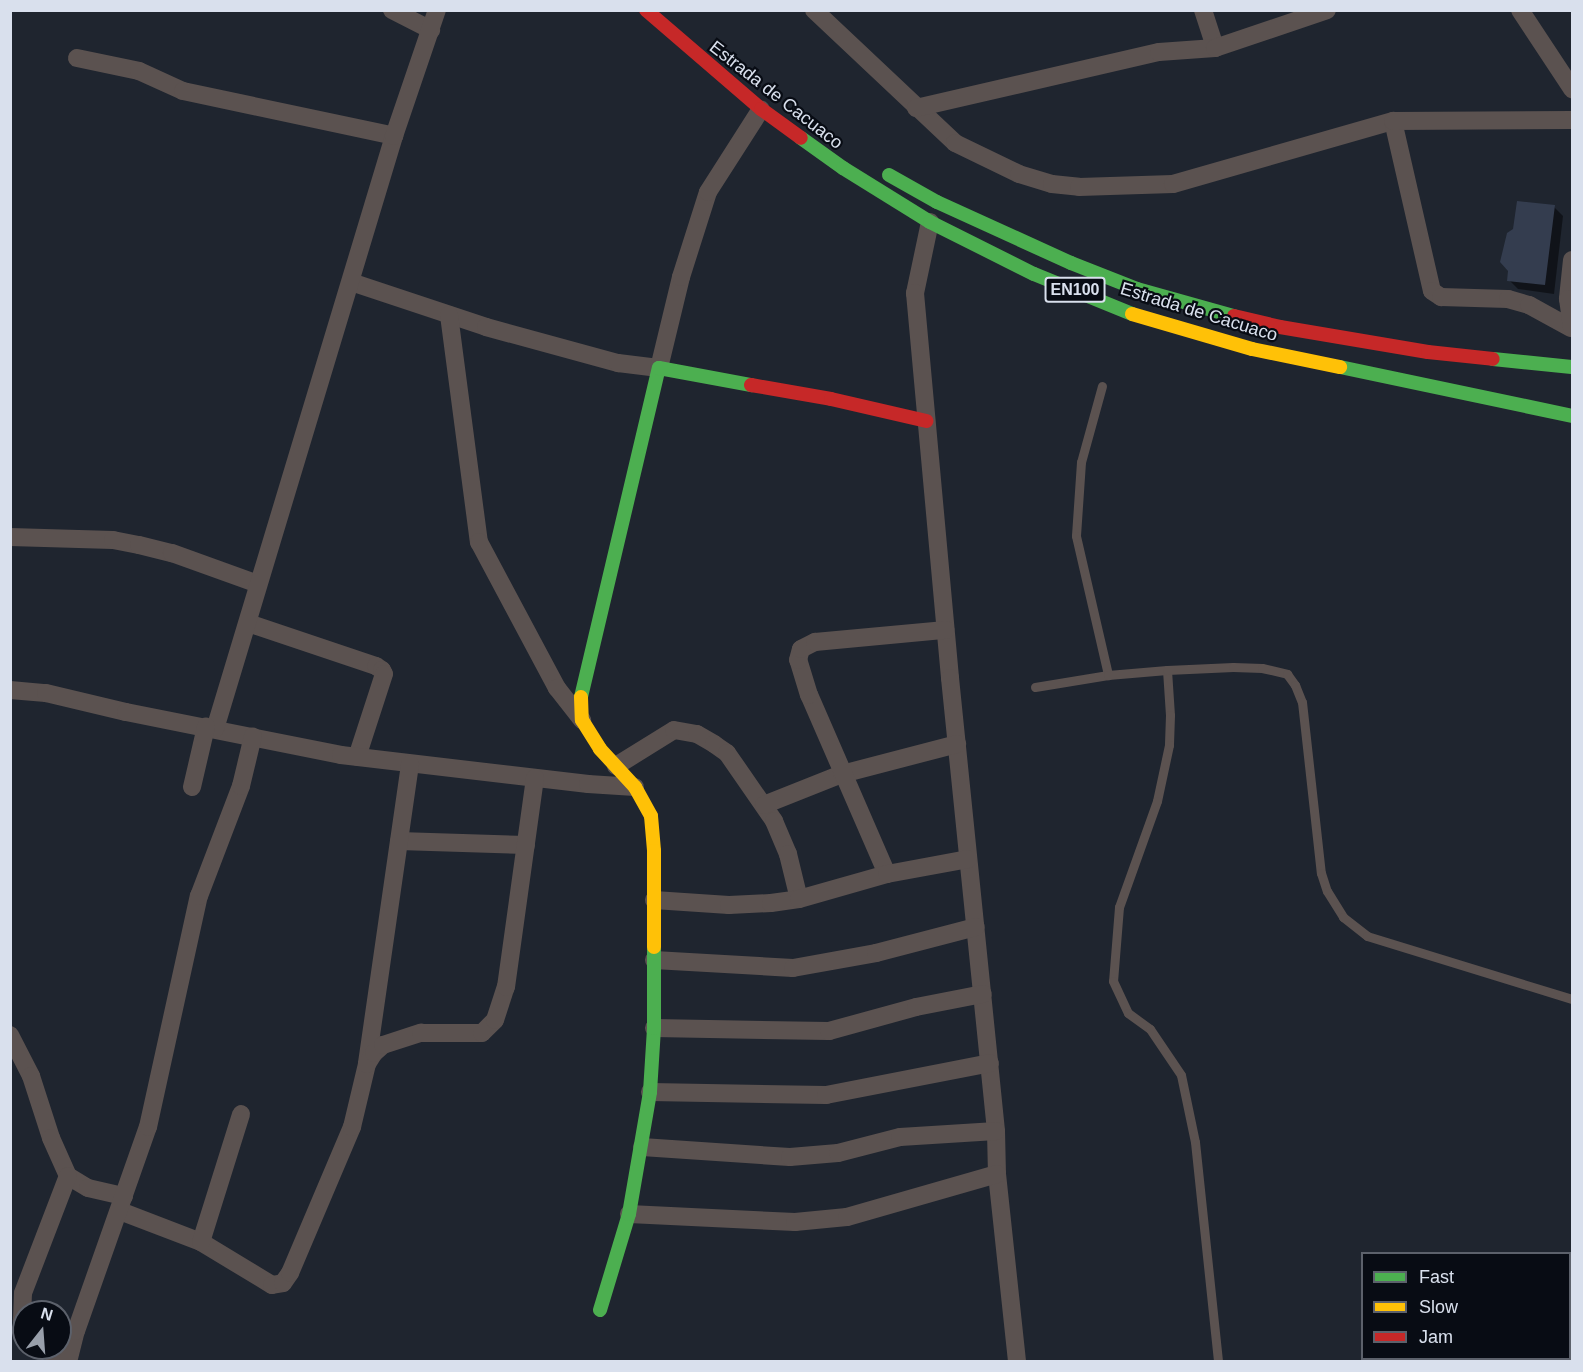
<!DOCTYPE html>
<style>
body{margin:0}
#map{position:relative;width:1583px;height:1372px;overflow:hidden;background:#1f252f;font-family:Helvetica,sans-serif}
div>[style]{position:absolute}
.shadow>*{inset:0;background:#0007}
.building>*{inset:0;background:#343d4f}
.lane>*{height:9px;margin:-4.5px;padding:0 4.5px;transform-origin:4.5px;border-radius:4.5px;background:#5b5250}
.street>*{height:18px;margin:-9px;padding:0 9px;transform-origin:9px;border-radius:9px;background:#5b5250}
.fast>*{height:14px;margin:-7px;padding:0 7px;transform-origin:7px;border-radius:7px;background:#4caf50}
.slow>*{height:14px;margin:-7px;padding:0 7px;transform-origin:7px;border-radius:7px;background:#ffc107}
.jam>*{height:14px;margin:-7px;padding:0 7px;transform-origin:7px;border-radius:7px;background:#c62828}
span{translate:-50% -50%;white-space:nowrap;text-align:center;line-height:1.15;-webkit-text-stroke:4.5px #080c14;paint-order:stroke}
.shield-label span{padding:2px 4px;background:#080c14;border:2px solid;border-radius:4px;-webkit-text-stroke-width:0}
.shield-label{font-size:16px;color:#d9e0ed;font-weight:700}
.street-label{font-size:18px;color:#d9e0ed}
.frame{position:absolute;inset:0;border:12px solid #d9e0ed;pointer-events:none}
.legend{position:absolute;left:1361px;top:1252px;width:210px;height:108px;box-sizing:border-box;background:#080c14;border:2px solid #5c616b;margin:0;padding:8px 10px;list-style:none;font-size:18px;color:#d9e0ed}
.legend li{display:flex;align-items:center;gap:12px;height:30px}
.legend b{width:30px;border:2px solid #5c616b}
.north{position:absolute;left:12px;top:1300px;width:60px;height:60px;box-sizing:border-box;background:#080c14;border:2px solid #5c616b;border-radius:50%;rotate:17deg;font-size:16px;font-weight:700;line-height:24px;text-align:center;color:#d9e0ed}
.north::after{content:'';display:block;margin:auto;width:21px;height:27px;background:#989faa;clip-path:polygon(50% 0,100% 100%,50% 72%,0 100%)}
</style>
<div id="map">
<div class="shadow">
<div style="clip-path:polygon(1554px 207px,1563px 216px,1554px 294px,1518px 289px,1509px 280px,1515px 230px)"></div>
</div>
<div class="building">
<div style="clip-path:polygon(1517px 201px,1555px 205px,1545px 285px,1507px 281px,1508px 271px,1500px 262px,1507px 233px,1513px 229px)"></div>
</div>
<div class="lane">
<div style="left:1102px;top:386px;width:79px;rotate:105.4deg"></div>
<div style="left:1081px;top:462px;width:74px;rotate:93.9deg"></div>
<div style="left:1076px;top:536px;width:143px;rotate:77deg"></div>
<div style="left:1167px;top:670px;width:45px;rotate:86.2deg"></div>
<div style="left:1170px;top:715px;width:30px;rotate:92deg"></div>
<div style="left:1169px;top:745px;width:57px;rotate:102.1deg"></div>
<div style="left:1157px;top:801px;width:113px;rotate:109.7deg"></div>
<div style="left:1119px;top:907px;width:74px;rotate:94.6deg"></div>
<div style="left:1113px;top:981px;width:35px;rotate:65deg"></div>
<div style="left:1128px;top:1013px;width:27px;rotate:36deg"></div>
<div style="left:1150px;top:1029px;width:55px;rotate:56deg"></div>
<div style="left:1181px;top:1075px;width:68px;rotate:78.2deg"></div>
<div style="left:1195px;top:1142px;width:221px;rotate:84deg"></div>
<div style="left:1035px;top:687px;width:74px;rotate:-9.3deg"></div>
<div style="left:1108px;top:675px;width:59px;rotate:-4.8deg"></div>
<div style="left:1167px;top:670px;width:66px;rotate:-2.6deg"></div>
<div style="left:1233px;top:667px;width:29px;rotate:2deg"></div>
<div style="left:1262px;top:668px;width:26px;rotate:13deg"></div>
<div style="left:1287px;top:674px;width:14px;rotate:54deg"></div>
<div style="left:1295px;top:685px;width:18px;rotate:68deg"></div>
<div style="left:1302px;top:702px;width:172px;rotate:83.7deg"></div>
<div style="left:1321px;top:873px;width:19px;rotate:72deg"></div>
<div style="left:1327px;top:891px;width:31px;rotate:58deg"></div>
<div style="left:1343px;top:917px;width:31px;rotate:38deg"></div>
<div style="left:1367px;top:936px;width:214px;rotate:17.1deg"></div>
</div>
<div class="street">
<div style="left:392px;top:10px;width:44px;rotate:27.1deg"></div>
<div style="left:814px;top:10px;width:194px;rotate:43.3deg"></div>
<div style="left:955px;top:143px;width:71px;rotate:25.8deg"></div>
<div style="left:1019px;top:174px;width:34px;rotate:17deg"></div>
<div style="left:1052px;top:184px;width:27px;rotate:6deg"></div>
<div style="left:1079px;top:187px;width:94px;rotate:-1.8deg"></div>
<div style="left:1173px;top:184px;width:229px;rotate:-16deg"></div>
<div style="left:1393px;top:121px;width:174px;rotate:77.1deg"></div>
<div style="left:1432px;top:291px;width:11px;rotate:34deg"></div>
<div style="left:1441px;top:297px;width:67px;rotate:1.7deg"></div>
<div style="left:1508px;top:299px;width:22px;rotate:16deg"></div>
<div style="left:1529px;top:305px;width:48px;rotate:28.7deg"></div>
<div style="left:1203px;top:10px;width:40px;rotate:72deg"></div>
<div style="left:1520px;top:10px;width:95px;rotate:56.6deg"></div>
<div style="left:77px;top:58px;width:63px;rotate:11.8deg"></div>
<div style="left:139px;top:71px;width:48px;rotate:24.4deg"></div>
<div style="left:183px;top:91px;width:216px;rotate:12deg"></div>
<div style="left:916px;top:108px;width:249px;rotate:-13deg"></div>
<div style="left:1159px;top:52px;width:56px;rotate:-4.1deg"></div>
<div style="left:1215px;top:48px;width:118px;rotate:-18.7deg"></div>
<div style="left:1393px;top:121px;width:179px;rotate:-0.3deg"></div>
<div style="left:930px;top:222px;width:73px;rotate:101.9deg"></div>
<div style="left:915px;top:293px;width:387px;rotate:84.8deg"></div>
<div style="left:950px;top:678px;width:455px;rotate:84.2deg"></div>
<div style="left:996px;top:1131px;width:43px;rotate:88.7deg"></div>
<div style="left:997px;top:1174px;width:189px;rotate:83.9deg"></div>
<div style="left:1572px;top:260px;width:39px;rotate:96deg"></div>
<div style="left:1568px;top:299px;width:29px;rotate:82deg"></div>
<div style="left:351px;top:282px;width:142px;rotate:18.4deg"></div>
<div style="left:486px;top:327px;width:137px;rotate:15.3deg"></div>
<div style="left:618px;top:363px;width:41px;rotate:7deg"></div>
<div style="left:659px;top:368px;width:94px;rotate:-76.4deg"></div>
<div style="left:681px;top:277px;width:89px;rotate:-72.4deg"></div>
<div style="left:708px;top:192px;width:98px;rotate:-57.4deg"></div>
<div style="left:449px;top:315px;width:229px;rotate:82.5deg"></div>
<div style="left:479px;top:542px;width:166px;rotate:61.9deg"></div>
<div style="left:557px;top:688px;width:41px;rotate:52deg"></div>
<div style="left:10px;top:537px;width:103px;rotate:1.7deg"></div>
<div style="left:113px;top:540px;width:26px;rotate:11deg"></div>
<div style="left:139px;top:545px;width:34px;rotate:14deg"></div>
<div style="left:172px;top:553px;width:91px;rotate:19.8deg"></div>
<div style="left:248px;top:623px;width:135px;rotate:18.6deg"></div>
<div style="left:376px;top:666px;width:7px;rotate:34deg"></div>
<div style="left:382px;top:670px;width:4px;rotate:63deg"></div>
<div style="left:384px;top:674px;width:87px;rotate:108deg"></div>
<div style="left:10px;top:690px;width:36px;rotate:5deg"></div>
<div style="left:46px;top:693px;width:82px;rotate:13.4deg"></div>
<div style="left:126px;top:712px;width:219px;rotate:11.3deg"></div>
<div style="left:341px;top:755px;width:249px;rotate:6.7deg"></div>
<div style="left:588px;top:784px;width:47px;rotate:3.7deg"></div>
<div style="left:215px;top:729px;width:619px;rotate:-73.2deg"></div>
<div style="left:394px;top:136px;width:133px;rotate:-71.2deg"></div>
<div style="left:616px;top:766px;width:68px;rotate:-31.8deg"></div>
<div style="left:674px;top:730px;width:23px;rotate:10deg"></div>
<div style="left:697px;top:734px;width:20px;rotate:30deg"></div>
<div style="left:714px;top:744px;width:16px;rotate:35deg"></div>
<div style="left:727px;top:753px;width:83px;rotate:55.3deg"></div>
<div style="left:774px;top:821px;width:36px;rotate:67deg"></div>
<div style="left:788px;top:854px;width:46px;rotate:76.3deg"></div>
<div style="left:192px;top:787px;width:62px;rotate:-76.9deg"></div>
<div style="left:764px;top:805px;width:84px;rotate:-21.7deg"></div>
<div style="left:842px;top:774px;width:119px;rotate:-14.6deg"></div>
<div style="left:399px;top:841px;width:127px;rotate:1.8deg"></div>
<div style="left:887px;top:874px;width:195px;rotate:-113.5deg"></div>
<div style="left:809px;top:695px;width:37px;rotate:-107deg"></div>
<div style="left:798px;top:660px;width:11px;rotate:-75deg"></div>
<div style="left:801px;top:649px;width:16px;rotate:-27deg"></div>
<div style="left:815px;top:642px;width:131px;rotate:-5.3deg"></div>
<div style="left:654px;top:900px;width:75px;rotate:3.8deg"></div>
<div style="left:729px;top:905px;width:42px;rotate:-2.7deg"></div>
<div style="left:771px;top:903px;width:28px;rotate:-8deg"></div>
<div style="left:799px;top:899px;width:91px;rotate:-15.9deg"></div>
<div style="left:887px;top:874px;width:82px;rotate:-10.5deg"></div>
<div style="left:654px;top:960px;width:139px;rotate:3.3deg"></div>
<div style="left:793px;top:968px;width:84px;rotate:-10.2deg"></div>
<div style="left:876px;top:953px;width:103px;rotate:-14.6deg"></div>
<div style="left:654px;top:1028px;width:175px;rotate:1deg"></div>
<div style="left:829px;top:1031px;width:90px;rotate:-15.4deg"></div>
<div style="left:916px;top:1007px;width:68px;rotate:-11deg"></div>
<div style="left:10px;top:1035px;width:46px;rotate:62.9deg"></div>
<div style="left:31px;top:1076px;width:65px;rotate:72.1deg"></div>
<div style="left:51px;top:1138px;width:42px;rotate:65.9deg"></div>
<div style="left:68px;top:1176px;width:23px;rotate:31deg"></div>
<div style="left:88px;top:1188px;width:37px;rotate:13deg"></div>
<div style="left:367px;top:1063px;width:302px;rotate:-81.8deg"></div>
<div style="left:650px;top:1092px;width:176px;rotate:1deg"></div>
<div style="left:826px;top:1095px;width:167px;rotate:-11deg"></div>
<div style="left:642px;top:1147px;width:148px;rotate:3.9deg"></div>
<div style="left:790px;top:1157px;width:48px;rotate:-4.8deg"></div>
<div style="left:838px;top:1153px;width:64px;rotate:-14.5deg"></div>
<div style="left:900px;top:1137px;width:96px;rotate:-3.6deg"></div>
<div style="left:120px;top:1211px;width:87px;rotate:20.9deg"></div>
<div style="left:201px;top:1242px;width:83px;rotate:31.2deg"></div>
<div style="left:272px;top:1285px;width:11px;rotate:-10deg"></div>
<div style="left:283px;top:1283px;width:12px;rotate:-55deg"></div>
<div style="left:290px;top:1273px;width:159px;rotate:-67deg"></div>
<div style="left:352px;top:1127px;width:65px;rotate:-76.6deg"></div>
<div style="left:367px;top:1064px;width:13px;rotate:-58deg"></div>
<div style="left:374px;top:1053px;width:12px;rotate:-42deg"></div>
<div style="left:383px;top:1045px;width:40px;rotate:-18deg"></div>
<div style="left:421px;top:1033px;width:61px"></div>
<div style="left:482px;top:1033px;width:18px;rotate:-45deg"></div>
<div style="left:495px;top:1020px;width:35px;rotate:-72deg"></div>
<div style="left:506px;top:987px;width:211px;rotate:-82.1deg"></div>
<div style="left:629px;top:1214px;width:166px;rotate:2.8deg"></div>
<div style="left:795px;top:1222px;width:52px;rotate:-5.5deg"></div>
<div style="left:847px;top:1217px;width:156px;rotate:-16deg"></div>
<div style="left:201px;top:1242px;width:134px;rotate:-72.6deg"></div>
<div style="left:24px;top:1324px;width:4px;rotate:-124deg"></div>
<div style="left:22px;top:1321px;width:28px;rotate:-88deg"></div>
<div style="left:23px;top:1293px;width:125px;rotate:-69deg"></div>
<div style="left:46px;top:1348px;width:21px;rotate:41deg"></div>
<div style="left:68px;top:1362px;width:32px;rotate:-76deg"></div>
<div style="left:76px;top:1331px;width:216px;rotate:-70.6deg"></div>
<div style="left:148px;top:1127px;width:237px;rotate:-77.6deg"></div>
<div style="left:199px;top:896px;width:118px;rotate:-69.1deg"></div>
<div style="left:241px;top:786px;width:51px;rotate:-76.5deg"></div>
</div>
<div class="fast">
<div style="left:801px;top:138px;width:52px;rotate:35.5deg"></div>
<div style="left:843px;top:168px;width:102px;rotate:31.8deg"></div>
<div style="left:930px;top:222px;width:116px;rotate:26.6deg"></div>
<div style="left:1034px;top:274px;width:106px;rotate:22.2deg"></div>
<div style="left:889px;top:175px;width:55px;rotate:29.4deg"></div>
<div style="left:937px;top:202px;width:147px;rotate:24.5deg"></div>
<div style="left:1071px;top:263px;width:71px;rotate:21.5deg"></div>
<div style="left:1137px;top:289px;width:101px;rotate:15.6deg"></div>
<div style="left:1493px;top:359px;width:79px;rotate:5.8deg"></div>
<div style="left:1340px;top:367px;width:237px;rotate:11.9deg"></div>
<div style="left:581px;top:697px;width:338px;rotate:-76.7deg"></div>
<div style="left:659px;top:368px;width:94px;rotate:10.5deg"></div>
<div style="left:600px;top:1310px;width:100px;rotate:-73.2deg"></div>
<div style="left:629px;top:1214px;width:124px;rotate:-80.2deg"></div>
<div style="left:650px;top:1092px;width:64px;rotate:-86.4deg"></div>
<div style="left:654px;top:1028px;width:81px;rotate:-90deg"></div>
</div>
<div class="slow">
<div style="left:1132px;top:314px;width:125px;rotate:16.3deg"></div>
<div style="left:1252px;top:349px;width:90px;rotate:11.6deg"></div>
<div style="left:581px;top:697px;width:23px;rotate:88deg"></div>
<div style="left:582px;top:720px;width:34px;rotate:58deg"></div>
<div style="left:600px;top:749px;width:52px;rotate:47.4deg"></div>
<div style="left:635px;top:787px;width:33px;rotate:61deg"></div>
<div style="left:651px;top:816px;width:35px;rotate:85deg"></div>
<div style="left:654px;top:851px;width:96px;rotate:90deg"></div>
</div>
<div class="jam">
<div style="left:646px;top:10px;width:152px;rotate:40.7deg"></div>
<div style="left:761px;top:109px;width:49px;rotate:35.9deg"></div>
<div style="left:1234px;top:316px;width:47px;rotate:13.4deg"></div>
<div style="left:1280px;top:327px;width:150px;rotate:9.6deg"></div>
<div style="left:1428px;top:352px;width:65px;rotate:6.1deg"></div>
<div style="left:751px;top:385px;width:81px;rotate:9.9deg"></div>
<div style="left:831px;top:399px;width:98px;rotate:13deg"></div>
</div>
<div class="shield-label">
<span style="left:1075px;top:290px">EN100</span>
</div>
<div class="street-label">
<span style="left:776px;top:95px;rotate:38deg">Estrada de Cacuaco</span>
<span style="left:1199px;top:312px;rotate:17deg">Estrada de Cacuaco</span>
</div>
<div class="frame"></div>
<ul class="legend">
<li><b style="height:8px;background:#4caf50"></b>Fast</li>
<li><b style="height:8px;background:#ffc107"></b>Slow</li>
<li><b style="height:8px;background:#c62828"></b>Jam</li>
</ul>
<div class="north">N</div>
</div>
